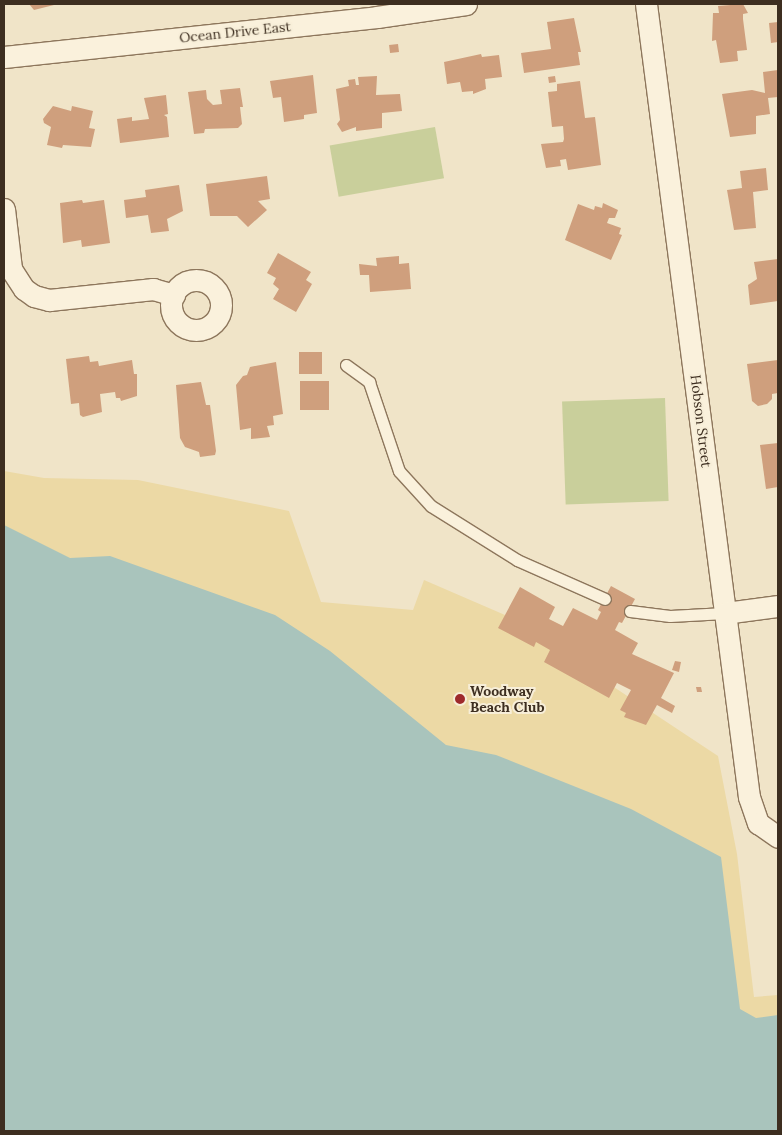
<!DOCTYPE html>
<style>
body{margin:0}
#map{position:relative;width:782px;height:1135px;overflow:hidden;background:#f0e4c8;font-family:Lora,serif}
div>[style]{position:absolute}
.green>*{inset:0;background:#c9cf9b;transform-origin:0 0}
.sand>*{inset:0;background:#ecd9a5}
.water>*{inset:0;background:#a9c4bc}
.building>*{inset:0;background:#cf9f7d;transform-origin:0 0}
.roads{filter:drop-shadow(1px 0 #8d765c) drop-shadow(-1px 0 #8d765c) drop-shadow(0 1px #8d765c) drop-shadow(0 -1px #8d765c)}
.service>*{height:11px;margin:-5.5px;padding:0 5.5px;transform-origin:5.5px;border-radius:5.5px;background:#faf1dc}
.minor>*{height:21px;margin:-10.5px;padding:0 10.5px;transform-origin:10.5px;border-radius:10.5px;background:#faf1dc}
.minor>.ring{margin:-10.5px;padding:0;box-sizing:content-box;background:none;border:21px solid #faf1dc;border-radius:50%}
.dots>*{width:14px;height:14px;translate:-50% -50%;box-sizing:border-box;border:2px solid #f7eed8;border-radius:50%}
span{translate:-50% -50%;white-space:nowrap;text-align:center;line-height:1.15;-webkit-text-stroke:4px #f7eed8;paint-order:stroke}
.street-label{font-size:14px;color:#3d2e20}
.poi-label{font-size:14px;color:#3d2e20;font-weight:700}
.left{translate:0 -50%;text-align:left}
.frame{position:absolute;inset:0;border:5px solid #3d2e20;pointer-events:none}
</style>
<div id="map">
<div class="green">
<div style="left:435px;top:127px;width:52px;height:107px;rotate:80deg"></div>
<div style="left:665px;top:398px;width:103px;height:103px;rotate:88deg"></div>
</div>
<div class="sand">
<div style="clip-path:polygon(4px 471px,44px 478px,138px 480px,289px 511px,321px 602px,413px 610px,424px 580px,505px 615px,718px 756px,737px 854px,754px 997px,778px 995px,778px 1074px,4px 580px)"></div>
</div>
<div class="water">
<div style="clip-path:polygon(4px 525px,70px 558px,110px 556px,275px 615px,330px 651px,446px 745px,496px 755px,631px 809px,721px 857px,740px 1009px,756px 1018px,778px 1015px,778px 1131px,4px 1131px)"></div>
</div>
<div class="building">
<div style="clip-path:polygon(29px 4px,54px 4px,54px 5px,34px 10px)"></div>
<div style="clip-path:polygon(743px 4px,748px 13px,743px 14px,743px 19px,747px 50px,737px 51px,738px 61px,720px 63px,716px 40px,712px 41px,713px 13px,719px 13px,718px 6px)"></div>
<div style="clip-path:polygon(574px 18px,581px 52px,578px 52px,580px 65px,524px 73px,521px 53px,551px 49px,547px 22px)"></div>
<div style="clip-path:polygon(778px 22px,778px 42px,771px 43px,769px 23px)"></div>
<div style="left:398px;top:44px;width:8px;height:9px;rotate:83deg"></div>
<div style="clip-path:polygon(481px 54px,482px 57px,499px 55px,502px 77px,485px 79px,486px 89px,473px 94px,473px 91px,462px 92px,460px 82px,447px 84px,444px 62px)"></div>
<div style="clip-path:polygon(778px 70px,778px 97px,768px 98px,770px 114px,756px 116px,756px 134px,730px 137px,722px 94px,752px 90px,765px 93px,763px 72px)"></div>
<div style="clip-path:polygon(313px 75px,317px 113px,304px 115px,304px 119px,284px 122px,281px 97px,273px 98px,270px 81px)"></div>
<div style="clip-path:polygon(377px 76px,376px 95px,400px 94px,402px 111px,382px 113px,382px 128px,356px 131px,356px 127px,342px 132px,337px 124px,340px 120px,336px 89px,349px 86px,348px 80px,355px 79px,356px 85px,359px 85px,358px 77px)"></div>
<div style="left:555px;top:76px;width:6px;height:7px;rotate:81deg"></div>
<div style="clip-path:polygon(580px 81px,585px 118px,595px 117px,601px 165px,568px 170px,566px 159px,560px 160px,561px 166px,546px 168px,541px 144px,563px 142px,564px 139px,563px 126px,552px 127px,548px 92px,557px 91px,557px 84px)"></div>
<div style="clip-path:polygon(240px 88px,243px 107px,240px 107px,242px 124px,238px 128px,205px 129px,204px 133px,194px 134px,188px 92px,206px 90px,207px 99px,213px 105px,222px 104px,220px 90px)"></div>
<div style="clip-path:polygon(166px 95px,168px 114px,164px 115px,167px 117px,169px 137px,120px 143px,117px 119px,132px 117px,132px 121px,149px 119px,144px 98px)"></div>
<div style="clip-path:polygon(53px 106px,71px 111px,72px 106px,93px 111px,89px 128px,95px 129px,91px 147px,63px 145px,62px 148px,47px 145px,51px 127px,44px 123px,43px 119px)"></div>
<div style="clip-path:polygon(766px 168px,768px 190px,753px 192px,756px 228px,734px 230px,727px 190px,742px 188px,740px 171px)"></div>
<div style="clip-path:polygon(267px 176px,270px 199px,258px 201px,267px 210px,248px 227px,237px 216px,210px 216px,206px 184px)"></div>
<div style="clip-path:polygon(179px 185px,183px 211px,167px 219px,169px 231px,151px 233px,148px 215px,126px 218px,124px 200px,146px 197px,145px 190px)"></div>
<div style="clip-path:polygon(82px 200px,83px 203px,104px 200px,110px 243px,82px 247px,81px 240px,63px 243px,60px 203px)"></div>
<div style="clip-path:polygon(603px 203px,618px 210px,615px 218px,609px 218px,607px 223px,621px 228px,619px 234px,622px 235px,611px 260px,565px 240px,578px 204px,594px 210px,595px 206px,602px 208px)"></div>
<div style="clip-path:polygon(278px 253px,311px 272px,306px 280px,312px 284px,296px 312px,273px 299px,279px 289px,273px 284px,276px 278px,267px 273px)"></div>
<div style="clip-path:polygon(399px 256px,399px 264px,409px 263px,411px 289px,370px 292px,369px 275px,360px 275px,359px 264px,377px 266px,376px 258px)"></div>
<div style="clip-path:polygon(778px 259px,778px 301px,750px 305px,748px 285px,757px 279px,754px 262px)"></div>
<div style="left:299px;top:352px;width:23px;height:22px"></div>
<div style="clip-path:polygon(89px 356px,90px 362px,98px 361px,99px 366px,132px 360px,134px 374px,137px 374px,137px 396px,121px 401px,120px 398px,116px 398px,115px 392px,100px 394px,102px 412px,83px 417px,80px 415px,79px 403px,71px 404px,66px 359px)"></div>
<div style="clip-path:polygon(778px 360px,778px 393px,772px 394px,772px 399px,767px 404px,758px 406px,752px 401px,747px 364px)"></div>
<div style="clip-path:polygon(276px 362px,283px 414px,273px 416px,274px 425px,267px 426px,270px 437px,251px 439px,251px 428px,240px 430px,236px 385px,243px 376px,247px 375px,250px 367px)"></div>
<div style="left:300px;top:381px;width:29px;height:29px"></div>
<div style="clip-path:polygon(201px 382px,206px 405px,210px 405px,216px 451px,215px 455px,200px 457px,199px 452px,185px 447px,180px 438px,176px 385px)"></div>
<div style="clip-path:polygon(778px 443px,778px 487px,766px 489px,760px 445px)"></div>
<div style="clip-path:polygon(611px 586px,635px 599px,622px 623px,619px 622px,615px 630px,638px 643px,632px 654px,674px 673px,661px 698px,675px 706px,672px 713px,657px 705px,646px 725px,624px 717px,626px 713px,620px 710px,631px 690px,617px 683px,609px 698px,544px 662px,550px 650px,536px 642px,534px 647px,498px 628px,520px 587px,555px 607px,549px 619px,563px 626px,573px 608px,597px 620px,601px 612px,598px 610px)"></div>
<div style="clip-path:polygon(675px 661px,681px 662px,679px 672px,672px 670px)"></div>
<div style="clip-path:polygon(696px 687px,701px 687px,702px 692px,697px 692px)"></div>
</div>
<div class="roads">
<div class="service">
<div style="left:346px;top:365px;width:29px;rotate:36deg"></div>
<div style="left:369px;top:382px;width:94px;rotate:71.4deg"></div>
<div style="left:399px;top:471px;width:47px;rotate:47.6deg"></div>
<div style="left:431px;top:506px;width:102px;rotate:32.1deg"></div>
<div style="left:517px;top:560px;width:96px;rotate:23.9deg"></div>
<div style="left:630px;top:611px;width:40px;rotate:7.1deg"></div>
<div style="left:670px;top:616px;width:55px;rotate:-3.1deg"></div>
</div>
<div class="minor">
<div style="left:646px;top:4px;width:800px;rotate:82.6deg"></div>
<div style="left:749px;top:797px;width:28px;rotate:71deg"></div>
<div style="left:758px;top:823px;width:24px;rotate:35deg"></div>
<div style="left:4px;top:57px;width:375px;rotate:-6.1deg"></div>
<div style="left:377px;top:17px;width:90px;rotate:-8.3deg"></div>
<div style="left:4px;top:209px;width:60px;rotate:83.3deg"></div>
<div style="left:11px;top:269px;width:24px;rotate:57deg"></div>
<div style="left:24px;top:289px;width:12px;rotate:35deg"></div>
<div style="left:34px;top:296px;width:16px;rotate:15deg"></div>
<div style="left:49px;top:300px;width:105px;rotate:-6deg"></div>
<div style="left:153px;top:289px;width:22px;rotate:16deg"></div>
<div class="ring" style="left:171px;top:280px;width:29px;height:29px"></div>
<div style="left:725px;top:613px;width:53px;rotate:-7.5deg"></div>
</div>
</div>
<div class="dots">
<div style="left:460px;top:699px;background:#9e2a2b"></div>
</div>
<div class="street-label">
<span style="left:235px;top:32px;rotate:-6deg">Ocean Drive East</span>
<span style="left:701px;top:421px;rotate:83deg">Hobson Street</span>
</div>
<div class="poi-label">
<span class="left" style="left:470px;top:699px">Woodway<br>Beach Club</span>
</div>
<div class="frame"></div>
</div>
